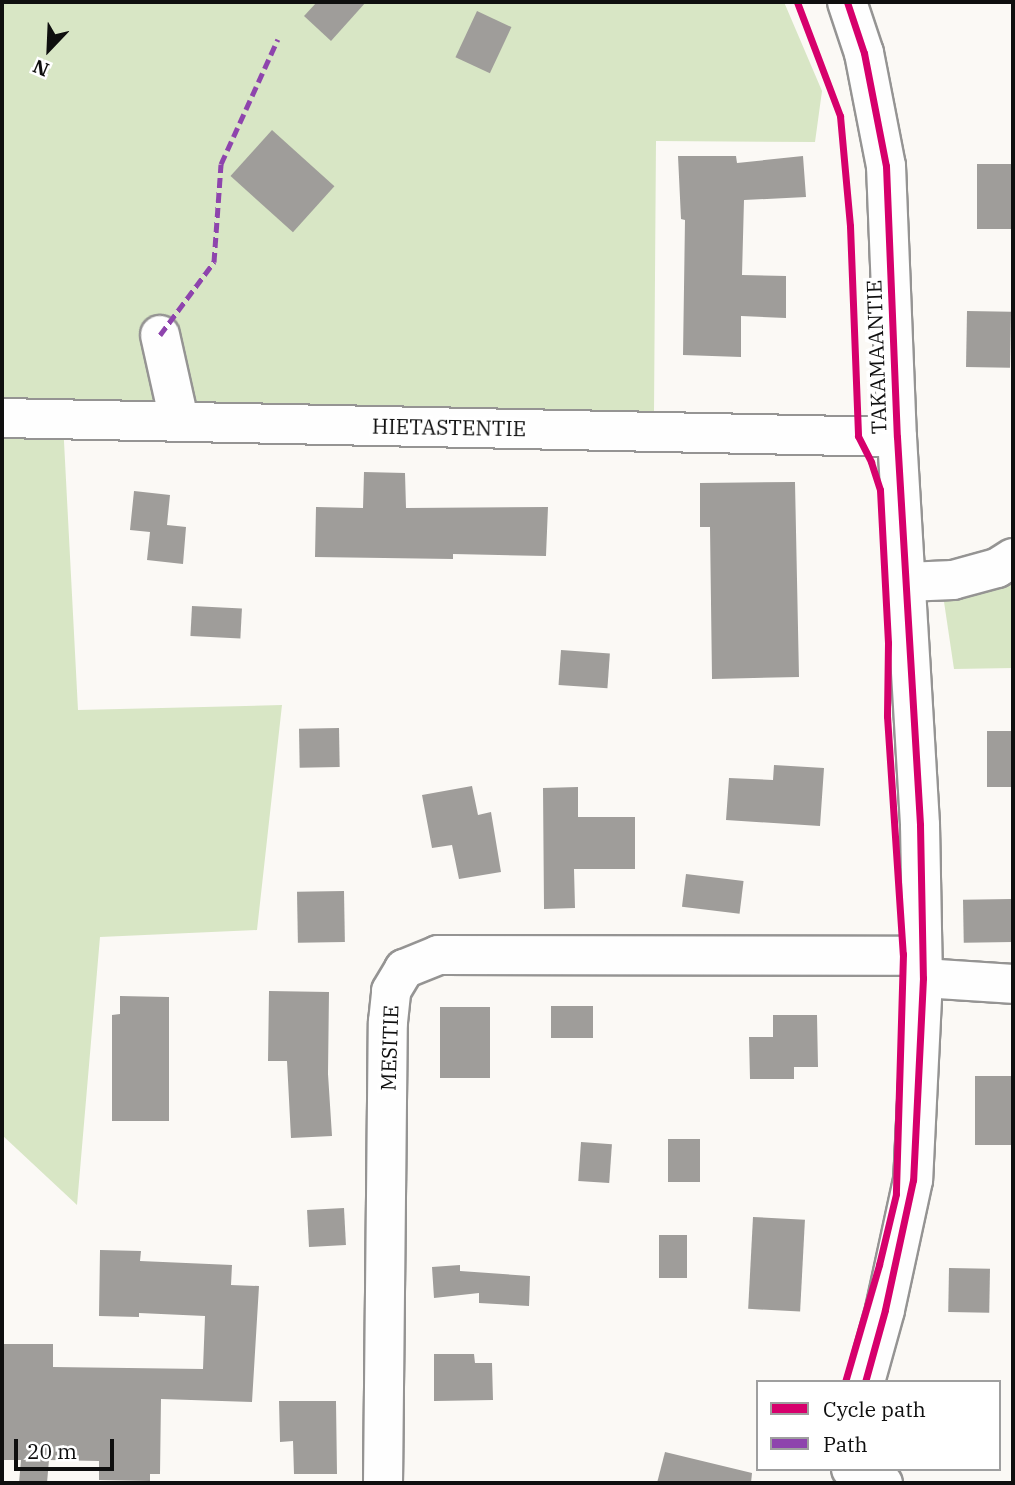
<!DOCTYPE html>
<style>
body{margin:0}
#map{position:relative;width:1015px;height:1485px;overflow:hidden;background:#fbf9f5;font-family:"IBM Plex Serif",serif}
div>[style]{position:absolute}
.forest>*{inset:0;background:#d8e6c5}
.building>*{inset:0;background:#9f9d9a;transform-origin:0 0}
.roads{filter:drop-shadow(2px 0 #959493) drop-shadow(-2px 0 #959493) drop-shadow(0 2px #959493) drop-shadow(0 -2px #959493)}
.minor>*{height:38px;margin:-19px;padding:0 19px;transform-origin:19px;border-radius:19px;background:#fefefe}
.quiet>*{height:5px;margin-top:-2.5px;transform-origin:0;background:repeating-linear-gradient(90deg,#8e44ad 0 10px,transparent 0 15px)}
.cycleway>*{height:7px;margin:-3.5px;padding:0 3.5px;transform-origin:3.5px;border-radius:3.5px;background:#d6006c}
span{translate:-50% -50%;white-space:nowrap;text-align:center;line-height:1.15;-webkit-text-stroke:7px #fff;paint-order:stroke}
.street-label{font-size:21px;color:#0f0f0f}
.frame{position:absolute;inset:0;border:4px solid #0f0f0f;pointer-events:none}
.legend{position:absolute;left:756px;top:1380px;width:245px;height:91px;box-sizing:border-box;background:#fff;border:2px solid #9f9f9f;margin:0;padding:9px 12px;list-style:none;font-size:21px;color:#0f0f0f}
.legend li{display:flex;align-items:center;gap:14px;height:35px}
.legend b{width:35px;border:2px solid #9f9f9f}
.north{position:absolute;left:14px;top:14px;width:70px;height:70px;-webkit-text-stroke:5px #fff;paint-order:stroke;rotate:203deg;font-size:19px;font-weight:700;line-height:28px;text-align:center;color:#0f0f0f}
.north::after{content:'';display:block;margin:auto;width:24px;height:32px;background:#0f0f0f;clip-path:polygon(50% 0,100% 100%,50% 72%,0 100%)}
.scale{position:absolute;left:14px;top:1439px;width:100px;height:32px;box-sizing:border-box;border:4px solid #0f0f0f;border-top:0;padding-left:9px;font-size:21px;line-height:24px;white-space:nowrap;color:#0f0f0f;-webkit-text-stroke:5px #fff;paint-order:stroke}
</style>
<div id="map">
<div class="forest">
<div style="clip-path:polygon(2px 2px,784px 2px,822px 91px,815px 142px,656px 141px,654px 413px,62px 403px,78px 710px,282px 705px,257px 930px,100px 937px,77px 1205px,2px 1135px)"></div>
<div style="clip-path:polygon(1013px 580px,1013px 668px,954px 669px,943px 595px)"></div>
</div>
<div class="building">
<div style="clip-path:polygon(317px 2px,366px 2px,331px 41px,304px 16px)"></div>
<div style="left:477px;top:11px;width:38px;height:51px;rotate:25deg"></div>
<div style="left:272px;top:130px;width:84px;height:62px;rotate:42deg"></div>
<div style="clip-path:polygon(678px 156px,736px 156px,737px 163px,803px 156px,806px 197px,744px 200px,742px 275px,786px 276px,786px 318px,741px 316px,741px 357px,683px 355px,685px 220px,681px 219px)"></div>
<div style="left:977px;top:164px;width:36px;height:65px"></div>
<div style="left:967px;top:311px;width:44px;height:56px;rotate:1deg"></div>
<div style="clip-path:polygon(364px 472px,405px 473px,406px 508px,548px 507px,546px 556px,453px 554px,453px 559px,315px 557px,316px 507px,363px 508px)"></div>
<div style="clip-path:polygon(795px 482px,799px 677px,712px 679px,710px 527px,700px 527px,700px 483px)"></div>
<div style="clip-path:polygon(134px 491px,170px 495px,167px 525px,186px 527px,183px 564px,147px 560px,150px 532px,130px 530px)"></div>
<div style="left:192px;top:606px;width:50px;height:30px;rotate:3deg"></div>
<div style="left:561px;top:650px;width:49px;height:35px;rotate:4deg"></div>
<div style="left:339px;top:728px;width:39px;height:40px;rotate:89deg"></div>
<div style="left:987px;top:731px;width:26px;height:56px"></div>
<div style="clip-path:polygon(774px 765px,824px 768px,820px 826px,726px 820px,729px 778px,773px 780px)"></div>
<div style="clip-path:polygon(472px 786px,478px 815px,491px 812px,501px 872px,459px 879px,452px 845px,432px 848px,422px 795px)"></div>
<div style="clip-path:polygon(578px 787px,578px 817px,635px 817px,635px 869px,574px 869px,575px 908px,544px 909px,543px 788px)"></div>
<div style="left:686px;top:874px;width:58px;height:33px;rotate:7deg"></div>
<div style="left:344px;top:891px;width:51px;height:47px;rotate:89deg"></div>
<div style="left:1012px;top:899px;width:43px;height:49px;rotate:89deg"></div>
<div style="clip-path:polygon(269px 991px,329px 992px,328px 1074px,332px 1136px,291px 1138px,287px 1061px,268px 1061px)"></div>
<div style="clip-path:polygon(120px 996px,169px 997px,169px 1121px,112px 1121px,112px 1015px,120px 1014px)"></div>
<div style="left:551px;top:1006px;width:42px;height:32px"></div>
<div style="left:440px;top:1007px;width:50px;height:71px"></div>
<div style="clip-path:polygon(773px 1015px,817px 1015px,818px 1067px,794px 1067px,794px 1079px,750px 1079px,749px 1037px,773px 1037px)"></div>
<div style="left:1013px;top:1076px;width:69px;height:38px;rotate:90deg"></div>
<div style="left:668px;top:1139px;width:32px;height:43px"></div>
<div style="left:581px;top:1142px;width:31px;height:39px;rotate:4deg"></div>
<div style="left:344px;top:1208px;width:37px;height:37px;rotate:87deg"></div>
<div style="left:753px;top:1217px;width:52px;height:92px;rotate:3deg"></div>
<div style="left:659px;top:1235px;width:28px;height:43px"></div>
<div style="clip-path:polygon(100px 1250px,141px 1251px,140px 1261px,232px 1265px,231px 1285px,259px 1286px,252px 1402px,161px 1399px,160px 1474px,150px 1474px,150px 1481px,99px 1480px,99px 1461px,49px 1460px,47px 1483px,19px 1483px,21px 1460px,2px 1460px,2px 1344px,53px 1344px,53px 1367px,203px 1369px,205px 1316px,139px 1313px,139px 1317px,99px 1316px)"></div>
<div style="clip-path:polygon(460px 1265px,460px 1271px,530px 1276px,529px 1306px,479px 1303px,479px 1293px,434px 1298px,432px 1267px)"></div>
<div style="left:949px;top:1268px;width:41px;height:44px;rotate:1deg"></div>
<div style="clip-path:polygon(434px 1354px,474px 1354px,475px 1363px,492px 1363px,493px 1400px,434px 1401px)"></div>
<div style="clip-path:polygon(279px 1401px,336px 1401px,337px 1474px,294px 1474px,293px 1441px,280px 1442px)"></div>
<div style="clip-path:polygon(665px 1452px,752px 1473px,751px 1483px,657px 1483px)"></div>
</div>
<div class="roads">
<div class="minor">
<div style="left:847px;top:2px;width:54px;rotate:71.6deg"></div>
<div style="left:864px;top:53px;width:115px;rotate:79deg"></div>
<div style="left:886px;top:166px;width:271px;rotate:87.7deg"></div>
<div style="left:897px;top:437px;width:389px;rotate:86.6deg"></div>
<div style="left:920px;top:825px;width:153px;rotate:88.9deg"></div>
<div style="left:923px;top:978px;width:202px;rotate:92.8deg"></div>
<div style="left:913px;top:1180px;width:133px;rotate:102.2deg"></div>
<div style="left:885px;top:1310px;width:75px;rotate:105.5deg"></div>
<div style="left:160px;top:335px;width:87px;rotate:77.4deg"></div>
<div style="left:2px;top:418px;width:895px;rotate:1.22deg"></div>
<div style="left:906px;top:582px;width:47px;rotate:-2.4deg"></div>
<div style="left:953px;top:580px;width:46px;rotate:-15.3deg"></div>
<div style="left:997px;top:568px;width:19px;rotate:-32deg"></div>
<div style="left:923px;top:978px;width:90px;rotate:3.8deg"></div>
<div style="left:851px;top:1469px;width:35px;rotate:24deg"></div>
<div style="left:383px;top:1483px;width:461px;rotate:-89.4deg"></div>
<div style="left:388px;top:1022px;width:31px;rotate:-84deg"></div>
<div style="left:391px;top:991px;width:26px;rotate:-59deg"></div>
<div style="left:404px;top:969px;width:37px;rotate:-22deg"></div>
<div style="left:438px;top:955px;width:484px;rotate:0.1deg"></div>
</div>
</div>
<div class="quiet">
<div style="left:160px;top:335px;width:91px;rotate:-53.5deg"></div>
<div style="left:214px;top:262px;width:98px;rotate:-85.9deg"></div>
<div style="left:221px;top:164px;width:137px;rotate:-65.5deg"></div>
</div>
<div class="cycleway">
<div style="left:797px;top:2px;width:122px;rotate:69.3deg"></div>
<div style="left:840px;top:116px;width:110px;rotate:84.8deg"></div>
<div style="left:850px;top:226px;width:210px;rotate:87.8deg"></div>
<div style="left:858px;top:436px;width:29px;rotate:63deg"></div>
<div style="left:871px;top:462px;width:29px;rotate:72deg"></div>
<div style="left:880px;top:490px;width:153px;rotate:87deg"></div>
<div style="left:888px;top:643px;width:73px;rotate:90.8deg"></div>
<div style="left:887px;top:716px;width:239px;rotate:86.2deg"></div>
<div style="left:903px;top:954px;width:240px;rotate:91.7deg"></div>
<div style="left:896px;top:1194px;width:73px;rotate:103.5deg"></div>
<div style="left:879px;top:1265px;width:122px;rotate:106.2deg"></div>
<div style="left:847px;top:2px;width:54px;rotate:71.6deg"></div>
<div style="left:864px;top:53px;width:115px;rotate:79deg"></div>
<div style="left:886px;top:166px;width:271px;rotate:87.7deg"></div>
<div style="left:897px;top:437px;width:389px;rotate:86.6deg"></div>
<div style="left:920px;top:825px;width:153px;rotate:88.9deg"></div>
<div style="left:923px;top:978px;width:202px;rotate:92.8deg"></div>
<div style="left:913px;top:1180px;width:133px;rotate:102.2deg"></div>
<div style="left:885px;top:1310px;width:75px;rotate:105.5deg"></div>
</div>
<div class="street-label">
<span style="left:876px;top:357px;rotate:-92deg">TAKAMAANTIE</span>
<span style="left:449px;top:427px;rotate:1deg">HIETASTENTIE</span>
<span style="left:389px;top:1048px;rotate:-88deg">MESITIE</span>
</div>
<div class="frame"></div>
<ul class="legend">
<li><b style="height:9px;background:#d6006c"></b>Cycle path</li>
<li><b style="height:9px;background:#8e44ad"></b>Path</li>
</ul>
<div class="north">N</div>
<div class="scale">20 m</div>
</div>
